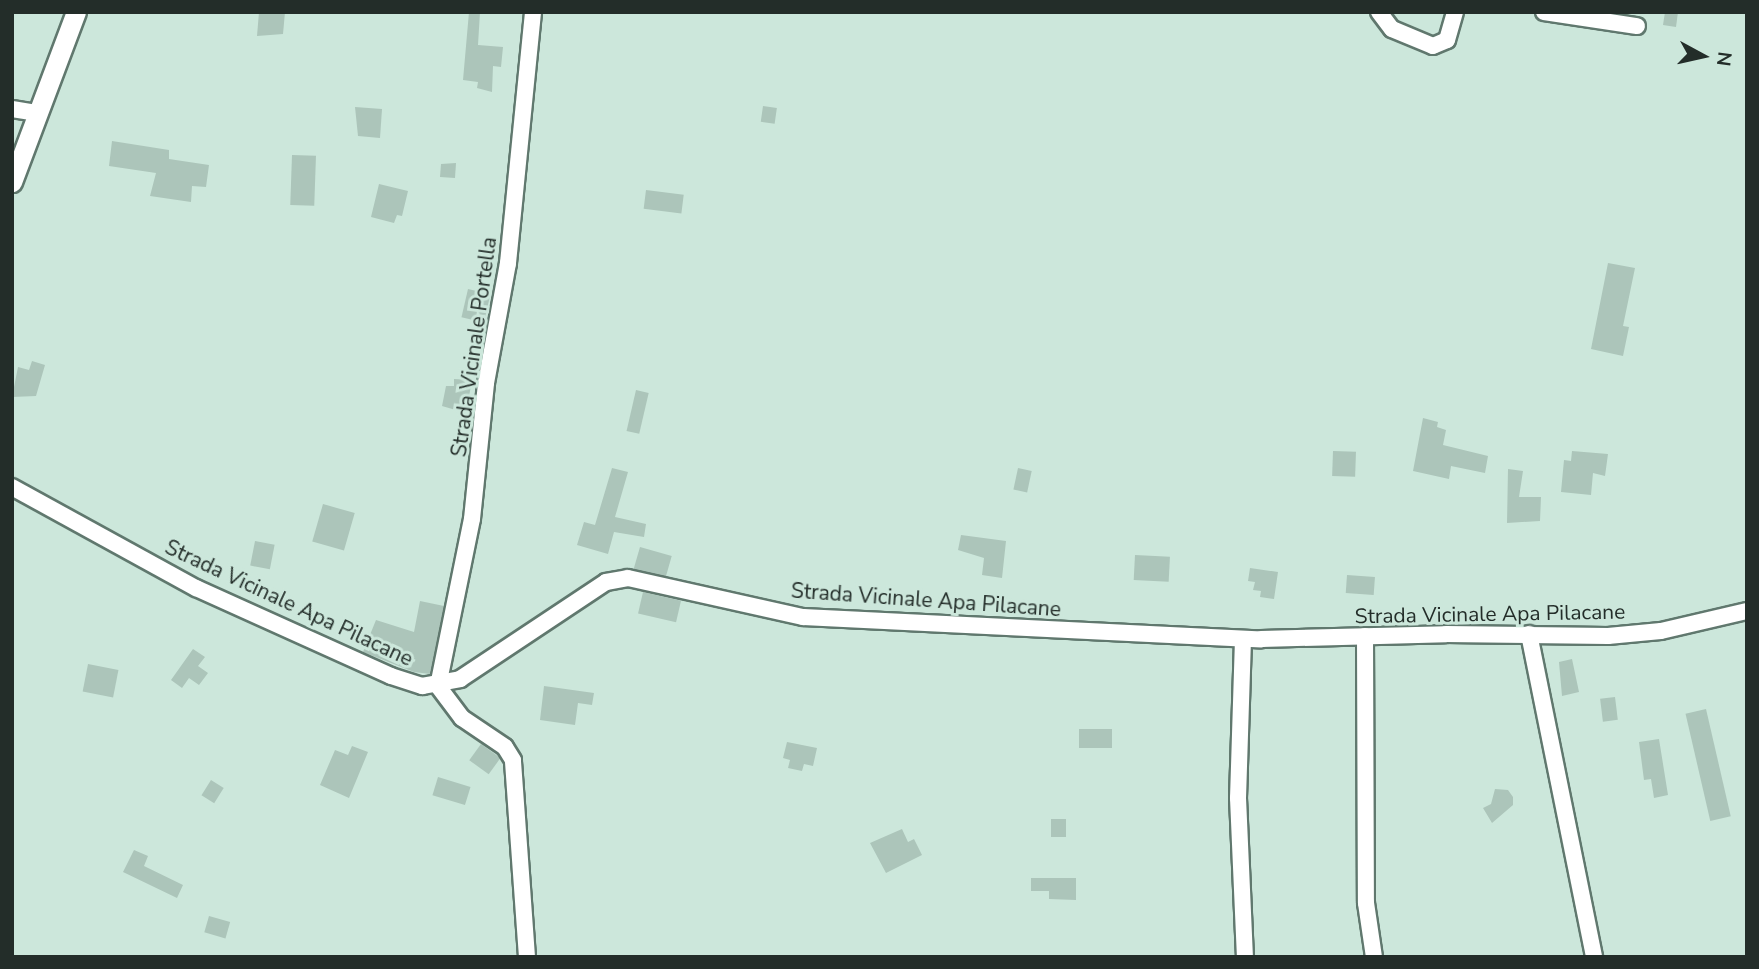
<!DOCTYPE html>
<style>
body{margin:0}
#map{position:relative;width:1759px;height:969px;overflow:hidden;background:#cce7db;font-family:"Nunito Sans",sans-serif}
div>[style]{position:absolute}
.building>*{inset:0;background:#acc5ba;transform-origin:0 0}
.roads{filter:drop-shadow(2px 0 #60786e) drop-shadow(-2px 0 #60786e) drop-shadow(0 2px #60786e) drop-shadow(0 -2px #60786e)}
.minor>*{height:16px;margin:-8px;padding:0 8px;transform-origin:8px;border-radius:8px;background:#fff}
.major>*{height:19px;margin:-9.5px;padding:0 9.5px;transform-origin:9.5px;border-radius:9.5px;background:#fff}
span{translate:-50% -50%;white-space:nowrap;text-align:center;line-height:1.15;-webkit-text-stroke:6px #cce7db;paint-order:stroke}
.street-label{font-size:21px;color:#232d29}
.frame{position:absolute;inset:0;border:14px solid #232d29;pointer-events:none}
.north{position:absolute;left:1668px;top:21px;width:70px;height:70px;-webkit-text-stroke:5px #cce7db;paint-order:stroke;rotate:98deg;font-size:19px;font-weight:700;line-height:28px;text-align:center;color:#232d29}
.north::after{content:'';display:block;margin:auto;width:24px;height:32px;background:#232d29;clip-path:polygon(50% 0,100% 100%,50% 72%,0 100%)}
</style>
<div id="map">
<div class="building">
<div style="clip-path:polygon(259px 12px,285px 12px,283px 34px,257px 36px)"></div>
<div style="clip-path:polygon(469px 12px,480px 12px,478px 45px,503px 47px,501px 67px,493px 66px,492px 92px,477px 88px,478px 82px,463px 80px)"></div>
<div style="clip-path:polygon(1665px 12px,1678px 12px,1676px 27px,1663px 25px)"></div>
<div style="left:763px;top:106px;width:14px;height:16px;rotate:8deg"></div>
<div style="clip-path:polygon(355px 107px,382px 109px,380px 138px,358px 136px)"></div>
<div style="clip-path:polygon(112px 141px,169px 150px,169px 159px,209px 165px,206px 187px,192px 186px,191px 202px,150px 196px,156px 173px,109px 166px)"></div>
<div style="left:292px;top:155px;width:24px;height:50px;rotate:2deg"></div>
<div style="clip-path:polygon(456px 163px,455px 178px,440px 177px,441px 164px)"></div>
<div style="clip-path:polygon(379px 184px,408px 191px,402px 216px,397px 215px,394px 223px,371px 217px)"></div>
<div style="left:646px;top:190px;width:38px;height:19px;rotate:7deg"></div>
<div style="clip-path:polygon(1608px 263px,1635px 268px,1623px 326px,1629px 327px,1623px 356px,1591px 349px)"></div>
<div style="left:468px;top:289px;width:23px;height:29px;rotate:13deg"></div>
<div style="clip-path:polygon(32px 361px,45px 365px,36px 396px,12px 397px,18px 367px,29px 370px)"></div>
<div style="clip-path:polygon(454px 379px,472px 380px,466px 413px,442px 406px,446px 386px,454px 386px)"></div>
<div style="left:636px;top:390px;width:13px;height:42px;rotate:13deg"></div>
<div style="clip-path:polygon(1423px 418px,1438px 422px,1437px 427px,1446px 430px,1443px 445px,1488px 456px,1485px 473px,1451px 466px,1449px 479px,1413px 471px)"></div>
<div style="left:1333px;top:451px;width:23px;height:25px;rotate:2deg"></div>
<div style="clip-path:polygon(1572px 451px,1608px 454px,1605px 476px,1593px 473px,1591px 495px,1561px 492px,1564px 460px,1571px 461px)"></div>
<div style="clip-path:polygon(612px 468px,628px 472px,615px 517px,646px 524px,644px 537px,614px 532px,608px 554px,577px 545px,584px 522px,595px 525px)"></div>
<div style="left:1018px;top:468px;width:14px;height:22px;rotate:12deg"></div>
<div style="clip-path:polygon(1508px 469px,1523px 471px,1519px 497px,1541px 497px,1540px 521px,1507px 523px)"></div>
<div style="left:323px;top:504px;width:33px;height:39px;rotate:16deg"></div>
<div style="clip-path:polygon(961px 535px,1006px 541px,1002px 578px,982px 575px,984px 558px,958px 550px)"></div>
<div style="left:255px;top:541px;width:20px;height:25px;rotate:11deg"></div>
<div style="left:640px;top:547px;width:33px;height:23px;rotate:16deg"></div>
<div style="left:1135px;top:555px;width:35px;height:25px;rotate:3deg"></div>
<div style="clip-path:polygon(1250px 568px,1278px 572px,1274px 599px,1260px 597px,1261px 591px,1253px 590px,1255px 582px,1248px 581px)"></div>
<div style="left:1347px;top:575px;width:28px;height:18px;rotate:4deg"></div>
<div style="left:643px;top:592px;width:39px;height:22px;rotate:13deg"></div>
<div style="clip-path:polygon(420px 601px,444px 606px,430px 674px,414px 672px,363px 652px,376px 620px,414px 632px)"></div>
<div style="clip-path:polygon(193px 649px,205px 657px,198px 666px,208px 673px,199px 685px,189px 678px,182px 688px,171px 680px)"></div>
<div style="clip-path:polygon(1572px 659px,1579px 692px,1562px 696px,1559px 662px)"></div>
<div style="left:88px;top:664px;width:31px;height:28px;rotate:11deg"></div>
<div style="clip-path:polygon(544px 686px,594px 693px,592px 705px,578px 703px,575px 725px,540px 720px)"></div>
<div style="left:1615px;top:697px;width:23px;height:15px;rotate:83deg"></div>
<div style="left:1706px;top:709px;width:110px;height:21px;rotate:77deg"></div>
<div style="left:1079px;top:729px;width:33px;height:19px"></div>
<div style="clip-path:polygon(1659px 739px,1668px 795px,1654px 798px,1651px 779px,1644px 780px,1639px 742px)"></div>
<div style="clip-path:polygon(787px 742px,817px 748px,813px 766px,804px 764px,802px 771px,788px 768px,790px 760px,783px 758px)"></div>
<div style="left:481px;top:744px;width:24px;height:20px;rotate:36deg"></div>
<div style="clip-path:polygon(352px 746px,368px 752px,349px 798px,320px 785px,335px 750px,348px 755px)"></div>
<div style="left:438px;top:777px;width:34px;height:19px;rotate:17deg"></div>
<div style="left:211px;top:780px;width:15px;height:18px;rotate:32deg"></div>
<div style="clip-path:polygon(1495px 789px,1508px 790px,1513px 797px,1513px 805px,1492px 823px,1483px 808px,1491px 804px)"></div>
<div style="left:1051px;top:819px;width:15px;height:18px"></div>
<div style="clip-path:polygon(902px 829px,908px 842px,914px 839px,922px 855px,886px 873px,870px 843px)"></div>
<div style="clip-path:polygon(134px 850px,148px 856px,144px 866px,183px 885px,177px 898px,123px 872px)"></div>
<div style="clip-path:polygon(1031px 878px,1076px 878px,1076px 900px,1049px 899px,1049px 891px,1031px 891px)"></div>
<div style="left:209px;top:916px;width:22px;height:17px;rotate:16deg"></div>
</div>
<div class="roads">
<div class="minor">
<div style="left:1379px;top:12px;width:21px;rotate:53deg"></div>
<div style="left:1392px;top:29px;width:44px;rotate:22.5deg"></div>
<div style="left:1433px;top:46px;width:15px;rotate:-23deg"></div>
<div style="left:1447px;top:40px;width:29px;rotate:-74deg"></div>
<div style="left:1544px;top:12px;width:94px;rotate:8.6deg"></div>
<div style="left:12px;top:109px;width:26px;rotate:9deg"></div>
<div style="left:12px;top:487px;width:210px;rotate:28.8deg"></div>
<div style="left:196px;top:588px;width:214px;rotate:24.3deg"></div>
<div style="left:391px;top:676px;width:33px;rotate:18deg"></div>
<div style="left:422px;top:686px;width:39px;rotate:-10deg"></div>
<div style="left:460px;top:679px;width:175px;rotate:-33.6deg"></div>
<div style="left:606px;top:582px;width:22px;rotate:-10deg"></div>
<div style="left:628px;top:578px;width:179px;rotate:12.6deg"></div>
<div style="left:803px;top:617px;width:459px;rotate:2.8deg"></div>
<div style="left:1261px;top:639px;width:185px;rotate:-1.5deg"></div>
<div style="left:1446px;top:634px;width:162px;rotate:0.7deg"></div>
<div style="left:1608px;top:636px;width:53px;rotate:-5.4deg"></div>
<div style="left:1661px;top:631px;width:88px;rotate:-13.1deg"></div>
<div style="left:1529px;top:634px;width:329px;rotate:78.6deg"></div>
<div style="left:1365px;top:636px;width:267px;rotate:89.8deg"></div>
<div style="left:1366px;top:903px;width:55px;rotate:81.6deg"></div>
<div style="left:1243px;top:639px;width:159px;rotate:91.8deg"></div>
<div style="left:1238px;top:798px;width:159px;rotate:87.5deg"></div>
<div style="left:527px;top:957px;width:197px;rotate:-94.1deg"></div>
<div style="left:513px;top:760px;width:15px;rotate:-122deg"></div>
<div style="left:505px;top:747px;width:52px;rotate:-146deg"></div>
<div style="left:462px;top:718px;width:40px;rotate:-127deg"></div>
<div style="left:438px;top:686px;width:170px;rotate:-78.5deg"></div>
<div style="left:472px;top:519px;width:137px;rotate:-84.1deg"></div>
<div style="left:486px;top:383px;width:122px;rotate:-79.6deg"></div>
<div style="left:508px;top:263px;width:252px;rotate:-84.3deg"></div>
</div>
<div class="major">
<div style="left:12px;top:182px;width:182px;rotate:-69.4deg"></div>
</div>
</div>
<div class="street-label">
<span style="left:474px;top:347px;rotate:-82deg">Strada Vicinale Portella</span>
<span style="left:926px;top:600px;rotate:4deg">Strada Vicinale Apa Pilacane</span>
<span style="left:289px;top:603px;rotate:25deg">Strada Vicinale Apa Pilacane</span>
<span style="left:1490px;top:614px;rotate:-1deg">Strada Vicinale Apa Pilacane</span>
</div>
<div class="frame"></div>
<div class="north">N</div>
</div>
